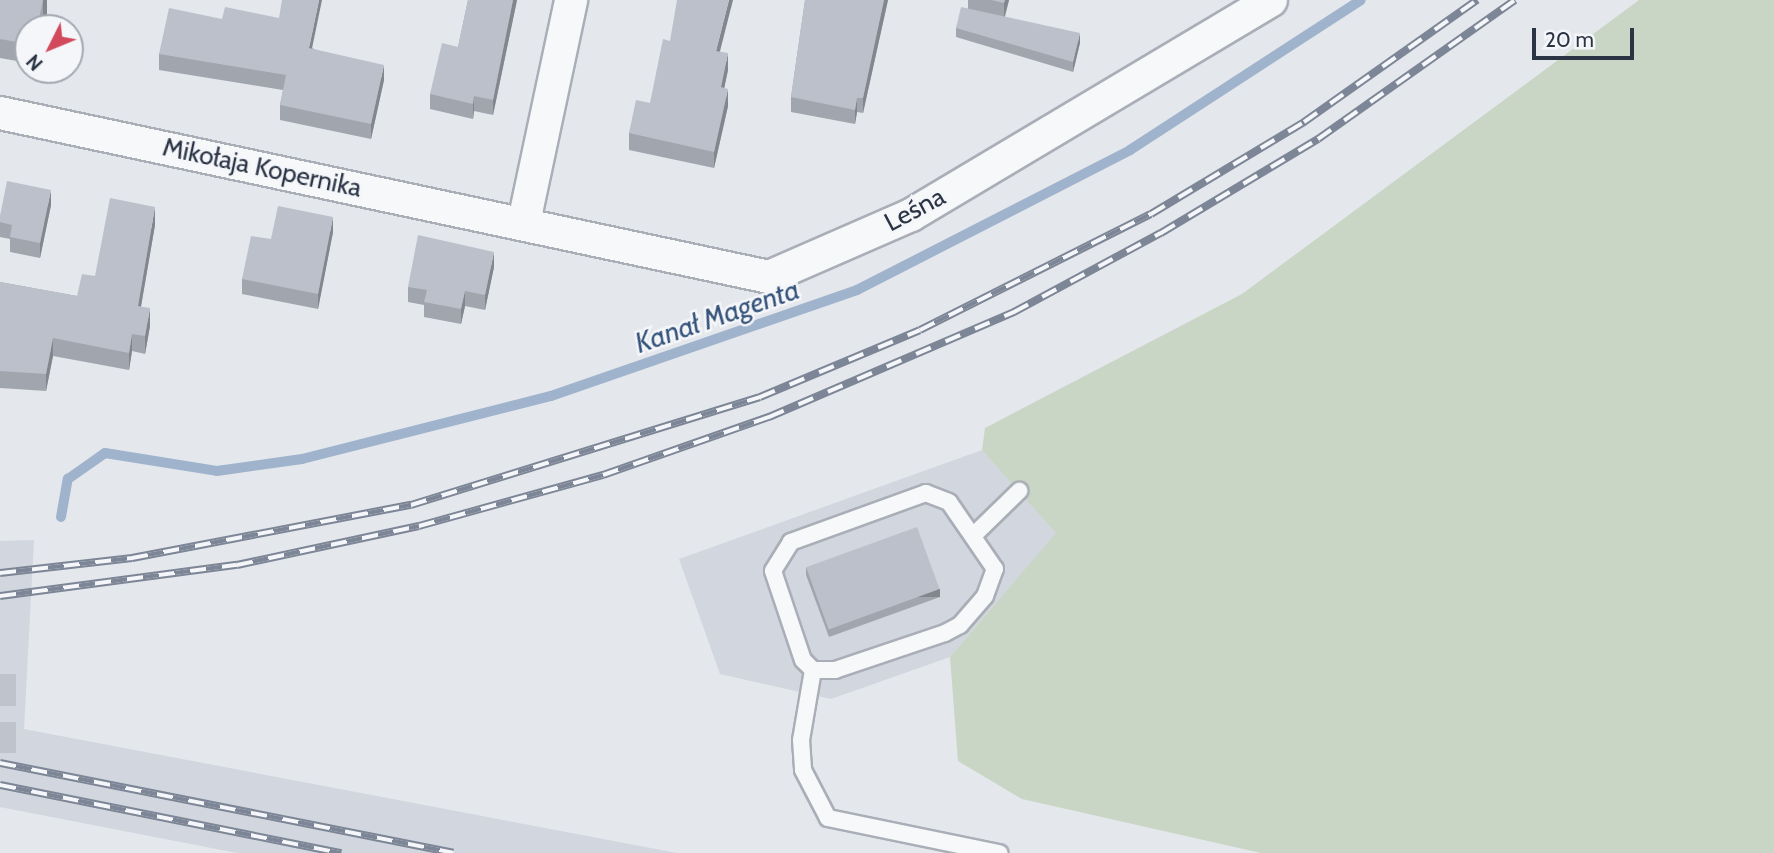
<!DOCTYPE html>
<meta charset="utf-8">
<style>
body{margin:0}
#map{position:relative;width:1774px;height:853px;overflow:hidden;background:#e4e7ec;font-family:Cabin,sans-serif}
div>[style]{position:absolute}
.built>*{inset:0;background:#d2d6de}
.green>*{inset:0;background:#c9d6c5}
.stream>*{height:10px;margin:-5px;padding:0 5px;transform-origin:5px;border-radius:5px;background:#9fb4cc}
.street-tunnel>*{height:32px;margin-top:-16px;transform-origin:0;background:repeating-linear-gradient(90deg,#bfc3cb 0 32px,transparent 0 48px)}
.roads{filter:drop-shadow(2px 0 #a9aeb7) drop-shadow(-2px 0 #a9aeb7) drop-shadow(0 2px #a9aeb7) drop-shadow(0 -2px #a9aeb7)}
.lane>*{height:16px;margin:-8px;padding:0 8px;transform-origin:8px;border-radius:8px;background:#f7f8fa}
.street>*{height:32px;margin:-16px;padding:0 16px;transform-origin:16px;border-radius:16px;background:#f7f8fa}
.rail>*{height:8px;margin-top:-4px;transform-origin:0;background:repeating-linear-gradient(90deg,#f4f6f9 0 16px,#7d8696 0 32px);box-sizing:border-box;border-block:2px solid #7d8696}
.wall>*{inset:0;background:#a1a5ae}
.shaded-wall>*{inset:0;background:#83868d;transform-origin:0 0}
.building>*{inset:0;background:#bbc0ca;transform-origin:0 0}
span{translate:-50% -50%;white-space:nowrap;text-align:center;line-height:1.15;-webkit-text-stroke:5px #f4f6f9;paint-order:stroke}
.street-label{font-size:26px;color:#2b3445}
.water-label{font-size:28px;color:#34527a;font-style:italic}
.north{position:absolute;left:14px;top:14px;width:70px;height:70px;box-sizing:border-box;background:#f4f6f9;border:2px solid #a4a8b1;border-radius:50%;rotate:227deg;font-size:19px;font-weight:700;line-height:28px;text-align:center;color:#2b3445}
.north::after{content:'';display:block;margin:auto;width:24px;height:32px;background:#d1495b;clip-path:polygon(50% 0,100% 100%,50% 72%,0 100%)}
.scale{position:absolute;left:1532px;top:28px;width:102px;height:32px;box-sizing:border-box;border:4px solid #2b3445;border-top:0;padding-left:9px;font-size:21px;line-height:24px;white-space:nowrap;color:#2b3445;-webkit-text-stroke:5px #f4f6f9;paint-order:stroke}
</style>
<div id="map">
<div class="built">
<div style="clip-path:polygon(982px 450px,1057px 533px,950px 657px,831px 699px,720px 674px,679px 559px)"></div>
<div style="clip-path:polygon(34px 540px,24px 729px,677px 853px,237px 853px,0 807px,0 541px)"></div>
</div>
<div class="green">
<div style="clip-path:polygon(1639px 0,1774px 0,1774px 853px,1261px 853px,1022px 799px,958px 761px,950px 657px,1056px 533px,982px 450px,985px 428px,1242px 294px)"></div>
</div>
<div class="stream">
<div style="left:61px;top:517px;width:39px;rotate:-80deg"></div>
<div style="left:68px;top:479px;width:45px;rotate:-35.1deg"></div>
<div style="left:105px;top:453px;width:113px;rotate:9.1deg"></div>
<div style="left:217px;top:471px;width:86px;rotate:-8deg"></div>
<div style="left:302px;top:459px;width:257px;rotate:-14.2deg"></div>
<div style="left:551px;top:396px;width:324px;rotate:-19.1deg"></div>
<div style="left:857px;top:290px;width:307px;rotate:-27.1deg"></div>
<div style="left:1130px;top:150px;width:275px;rotate:-33deg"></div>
</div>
<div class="street-tunnel">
<div style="left:0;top:674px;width:79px;rotate:90deg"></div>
</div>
<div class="roads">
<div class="lane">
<div style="left:975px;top:534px;width:62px;rotate:-44.3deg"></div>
<div style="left:813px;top:670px;width:22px"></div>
<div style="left:835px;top:670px;width:116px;rotate:-18.6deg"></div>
<div style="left:945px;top:633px;width:17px;rotate:-28deg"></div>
<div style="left:960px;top:625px;width:38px;rotate:-49deg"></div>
<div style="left:985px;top:596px;width:29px;rotate:-70deg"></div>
<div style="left:995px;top:569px;width:81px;rotate:-124.5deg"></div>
<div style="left:949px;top:502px;width:25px;rotate:-159deg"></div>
<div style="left:926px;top:493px;width:144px;rotate:160.1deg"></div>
<div style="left:791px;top:542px;width:34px;rotate:122deg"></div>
<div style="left:773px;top:571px;width:94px;rotate:71.4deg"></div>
<div style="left:803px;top:660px;width:14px;rotate:45deg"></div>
<div style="left:813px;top:670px;width:71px;rotate:99.7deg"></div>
<div style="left:801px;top:740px;width:30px;rotate:86deg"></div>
<div style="left:803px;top:770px;width:54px;rotate:62.5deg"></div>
<div style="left:828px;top:818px;width:175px;rotate:11.6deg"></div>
</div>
<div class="street">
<div style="left:0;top:113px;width:786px;rotate:12.04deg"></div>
<div style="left:769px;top:277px;width:155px;rotate:-23.6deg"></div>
<div style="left:911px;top:215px;width:419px;rotate:-30.8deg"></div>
<div style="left:524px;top:222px;width:227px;rotate:-78deg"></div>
</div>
</div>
<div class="rail">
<div style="left:0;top:573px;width:133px;rotate:-6.5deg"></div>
<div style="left:132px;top:558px;width:284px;rotate:-10.8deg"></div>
<div style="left:411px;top:505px;width:365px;rotate:-17.2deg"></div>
<div style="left:760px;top:397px;width:173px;rotate:-22.7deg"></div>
<div style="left:920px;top:330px;width:258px;rotate:-26.7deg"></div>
<div style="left:1151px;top:214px;width:179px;rotate:-31deg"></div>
<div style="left:1304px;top:122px;width:212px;rotate:-35.2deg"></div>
<div style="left:0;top:596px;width:239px;rotate:-7.5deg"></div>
<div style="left:237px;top:565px;width:186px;rotate:-12.1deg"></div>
<div style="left:419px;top:526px;width:191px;rotate:-15.5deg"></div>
<div style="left:603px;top:475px;width:176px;rotate:-19.3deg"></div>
<div style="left:769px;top:417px;width:267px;rotate:-23.2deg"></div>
<div style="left:1014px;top:312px;width:167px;rotate:-28.3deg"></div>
<div style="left:1161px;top:233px;width:183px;rotate:-30.9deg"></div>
<div style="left:1318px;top:139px;width:241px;rotate:-35.2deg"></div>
<div style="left:0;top:763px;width:462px;rotate:11.2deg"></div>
<div style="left:0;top:785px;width:348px;rotate:11.3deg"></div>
</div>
<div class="wall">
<div style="clip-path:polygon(0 0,47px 0,41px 28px,28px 28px,28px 63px,0 58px)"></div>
<div style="clip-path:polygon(468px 0,517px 0,493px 115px,474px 111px,473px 119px,430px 109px,430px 94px,458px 47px)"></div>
<div style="clip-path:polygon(805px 0,888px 0,863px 113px,857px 112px,855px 124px,791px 112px,791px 97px)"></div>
<div style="clip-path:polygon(968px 0,1009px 0,1005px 17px,1080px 43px,1073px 72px,956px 37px,956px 28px,968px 9px)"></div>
<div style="clip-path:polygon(279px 18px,312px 48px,384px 80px,371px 139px,280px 120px,280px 105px,283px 90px,159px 70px,159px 54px,222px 19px)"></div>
<div style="clip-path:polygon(720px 51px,728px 70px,724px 88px,728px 106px,714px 168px,629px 150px,629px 133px,650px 103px)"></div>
<div style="clip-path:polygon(51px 205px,40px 258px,10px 252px,10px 239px,0 237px,0 216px)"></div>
<div style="clip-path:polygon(155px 225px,141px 307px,150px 326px,145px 354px,132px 351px,129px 370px,53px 356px,46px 391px,0 388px,0 282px,77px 296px,95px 276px)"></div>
<div style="clip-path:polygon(333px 232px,318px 309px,242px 294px,242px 279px,271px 239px)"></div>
<div style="clip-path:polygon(494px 267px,485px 310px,465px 306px,461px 324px,424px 317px,424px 305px,408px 302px,408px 287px)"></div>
<div style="clip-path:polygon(806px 567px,940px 597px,829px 637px,806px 575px)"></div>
</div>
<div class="shaded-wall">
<div style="left:43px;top:0;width:4px;height:29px"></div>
<div style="clip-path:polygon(319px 0,322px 0,309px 63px,309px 48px)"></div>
<div style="clip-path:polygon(513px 0,517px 0,493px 115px,493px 100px)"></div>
<div style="clip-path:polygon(729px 0,733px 0,716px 67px,716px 51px)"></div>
<div style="clip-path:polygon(884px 0,888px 0,863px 113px,863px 98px)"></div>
<div style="clip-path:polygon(1005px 0,1009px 0,1004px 18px,1004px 3px)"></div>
<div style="clip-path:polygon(1080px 33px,1080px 43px,1073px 72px,1073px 62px)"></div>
<div style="clip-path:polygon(728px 53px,728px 70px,721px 104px,721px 87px)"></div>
<div style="clip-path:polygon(384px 65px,384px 80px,371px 139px,371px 124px)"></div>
<div style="clip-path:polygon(728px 89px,728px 106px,714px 168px,714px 152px)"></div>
<div style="clip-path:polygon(474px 96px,474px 111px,473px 119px,473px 104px)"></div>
<div style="clip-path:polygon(857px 98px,857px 112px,855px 124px,855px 110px)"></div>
<div style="clip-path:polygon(51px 190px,51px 205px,40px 258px,40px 243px)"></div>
<div style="clip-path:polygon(155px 207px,155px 225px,138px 323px,138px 306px)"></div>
<div style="clip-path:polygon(333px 217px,333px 232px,318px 309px,318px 294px)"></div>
<div style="clip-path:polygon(494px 252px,494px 267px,485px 310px,485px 295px)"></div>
<div style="clip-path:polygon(465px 291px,465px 306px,461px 324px,461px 309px)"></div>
<div style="clip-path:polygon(150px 308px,150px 326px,145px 354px,145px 336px)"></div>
<div style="clip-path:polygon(132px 334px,132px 351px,129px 370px,129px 353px)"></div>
<div style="clip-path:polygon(53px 338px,53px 356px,46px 391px,46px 374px)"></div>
<div style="left:940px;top:589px;width:8px;height:118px;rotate:90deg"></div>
</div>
<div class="building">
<div style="clip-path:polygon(0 0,43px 0,37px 28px,28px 28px,28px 44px,0 39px)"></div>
<div style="clip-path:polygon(282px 0,319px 0,309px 48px,384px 65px,371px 124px,280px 105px,286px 75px,159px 54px,169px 8px,222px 19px,225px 7px,279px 18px)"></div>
<div style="clip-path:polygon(468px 0,513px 0,493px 100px,474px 96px,473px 104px,430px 94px,442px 43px,458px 47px)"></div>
<div style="clip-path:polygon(677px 0,729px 0,716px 51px,728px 53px,721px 87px,728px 89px,714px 152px,629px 133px,636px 100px,650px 103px,663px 39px,670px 41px)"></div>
<div style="clip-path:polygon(805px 0,884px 0,863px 98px,857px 98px,855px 110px,791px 97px)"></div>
<div style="clip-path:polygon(991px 0,1005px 0,1004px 3px)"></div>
<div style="clip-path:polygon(961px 7px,1080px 33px,1073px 62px,956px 28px)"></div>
<div style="clip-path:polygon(7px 181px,51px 190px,40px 243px,10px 237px,12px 225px,0 222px,0 216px)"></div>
<div style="clip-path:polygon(110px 198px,155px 207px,138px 306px,150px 308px,145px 336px,132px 334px,129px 353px,53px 338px,46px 374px,0 371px,0 282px,77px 296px,82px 274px,95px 276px)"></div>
<div style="clip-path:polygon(278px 206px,333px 217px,318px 294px,242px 279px,251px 236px,271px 239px)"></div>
<div style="clip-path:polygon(418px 235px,494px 252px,485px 295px,465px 291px,461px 309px,424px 302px,427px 290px,408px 287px)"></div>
<div style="left:917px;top:527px;width:66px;height:118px;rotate:70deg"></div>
</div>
<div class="street-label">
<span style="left:262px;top:168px;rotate:12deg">Mikołaja Kopernika</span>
<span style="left:915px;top:210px;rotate:-28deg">Leśna</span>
</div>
<div class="water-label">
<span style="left:717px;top:316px;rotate:-19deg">Kanał Magenta</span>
</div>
<div class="north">N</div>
<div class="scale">20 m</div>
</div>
